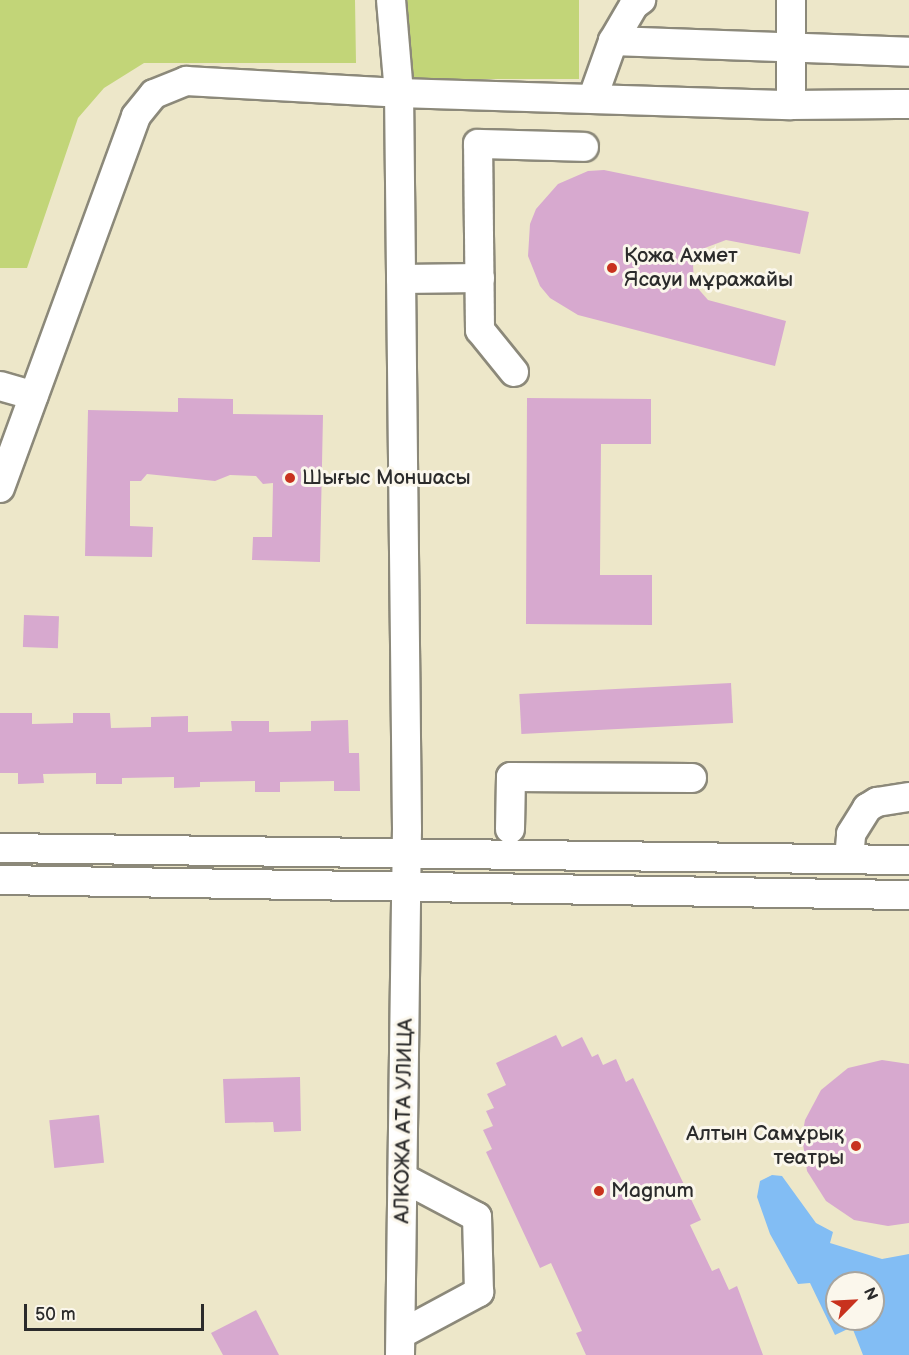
<!DOCTYPE html>
<meta charset="utf-8">
<style>
body{margin:0}
#map{position:relative;width:909px;height:1355px;overflow:hidden;background:#ede7c9;font-family:"Balsamiq Sans",sans-serif}
div>[style]{position:absolute}
.green>*{inset:0;background:#c2d578;transform-origin:0 0}
.water>*{inset:0;background:#82bdf4}
.building>*{inset:0;background:#d7a9cf;transform-origin:0 0}
.roads{filter:drop-shadow(2px 0 #8c897a) drop-shadow(-2px 0 #8c897a) drop-shadow(0 2px #8c897a) drop-shadow(0 -2px #8c897a)}
.minor>*{height:28px;margin:-14px;padding:0 14px;transform-origin:14px;border-radius:14px;background:#fff}
.dots>*{width:16px;height:16px;translate:-50% -50%;box-sizing:border-box;border:3px solid #fbf7ec;border-radius:50%}
span{translate:-50% -50%;white-space:nowrap;text-align:center;line-height:1.15;-webkit-text-stroke:6px #fbf7ec;paint-order:stroke}
.poi-label{font-size:21px;color:#2b2b2b}
.left{translate:0 -50%;text-align:left}
.right{translate:-100% -50%;text-align:right}
.street-label{font-size:21px;color:#2b2b2b}
.north{position:absolute;left:825px;top:1271px;width:60px;height:60px;box-sizing:border-box;background:#fbf7ec;border:2px solid #a8a59f;border-radius:50%;rotate:66deg;font-size:16px;font-weight:700;line-height:24px;text-align:center;color:#2b2b2b}
.north::after{content:'';display:block;margin:auto;width:21px;height:27px;background:#c8321e;clip-path:polygon(50% 0,100% 100%,50% 72%,0 100%)}
.scale{position:absolute;left:24px;top:1304px;width:180px;height:27px;box-sizing:border-box;border:3px solid #2b2b2b;border-top:0;padding-left:8px;font-size:18px;line-height:21px;white-space:nowrap;color:#2b2b2b;-webkit-text-stroke:4px #fbf7ec;paint-order:stroke}
</style>
<div id="map">
<div class="green">
<div style="clip-path:polygon(0 0,355px 0,356px 63px,144px 63px,104px 88px,78px 118px,27px 268px,0 268px)"></div>
<div style="left:405px;top:0;width:174px;height:79px"></div>
</div>
<div class="water">
<div style="clip-path:polygon(evenodd,772px 1175px,782px 1176px,816px 1223px,833px 1232px,830px 1243px,882px 1259px,909px 1254px,909px 1355px,863px 1355px,852px 1327px,835px 1335px,810px 1283px,798px 1284px,770px 1234px,757px 1197px,760px 1181px,772px 1175px,837px 1283px,873px 1283px,873px 1319px,837px 1319px,837px 1283px)"></div>
</div>
<div class="building">
<div style="clip-path:polygon(604px 170px,809px 212px,800px 254px,726px 240px,702px 249px,693px 264px,694px 284px,708px 300px,786px 321px,775px 366px,578px 315px,550px 298px,540px 286px,528px 256px,530px 224px,536px 209px,558px 184px,588px 171px)"></div>
<div style="clip-path:polygon(178px 398px,233px 399px,233px 414px,323px 415px,320px 562px,252px 560px,253px 537px,272px 537px,273px 483px,263px 484px,256px 476px,230px 475px,215px 481px,147px 474px,141px 481px,130px 481px,130px 526px,153px 527px,152px 557px,85px 556px,88px 410px,178px 412px)"></div>
<div style="clip-path:polygon(527px 398px,651px 399px,651px 444px,601px 444px,600px 575px,652px 575px,652px 625px,526px 624px)"></div>
<div style="left:24px;top:615px;width:35px;height:32px;rotate:2deg"></div>
<div style="left:731px;top:683px;width:40px;height:212px;rotate:87deg"></div>
<div style="clip-path:polygon(0 713px,32px 713px,32px 724px,73px 723px,73px 713px,110px 713px,111px 728px,151px 727px,151px 717px,188px 716px,188px 732px,232px 731px,231px 721px,269px 721px,269px 732px,311px 731px,311px 721px,348px 720px,349px 753px,359px 753px,360px 791px,334px 791px,334px 781px,280px 782px,280px 792px,255px 792px,255px 781px,200px 782px,200px 787px,174px 788px,174px 777px,122px 778px,122px 784px,96px 784px,96px 773px,43px 774px,44px 783px,18px 784px,18px 773px,0 773px)"></div>
<div style="clip-path:polygon(556px 1035px,562px 1047px,582px 1037px,592px 1057px,598px 1054px,603px 1065px,616px 1059px,626px 1082px,633px 1078px,701px 1220px,690px 1225px,712px 1271px,719px 1268px,729px 1290px,737px 1286px,763px 1355px,586px 1355px,576px 1333px,582px 1331px,551px 1263px,540px 1268px,486px 1152px,492px 1149px,483px 1130px,493px 1126px,486px 1111px,494px 1108px,487px 1094px,506px 1085px,496px 1063px)"></div>
<div style="clip-path:polygon(882px 1060px,909px 1064px,909px 1223px,888px 1226px,854px 1220px,826px 1201px,807px 1171px,802px 1137px,805px 1120px,821px 1090px,848px 1068px)"></div>
<div style="clip-path:polygon(300px 1077px,301px 1131px,274px 1132px,273px 1122px,225px 1123px,223px 1079px)"></div>
<div style="left:99px;top:1115px;width:48px;height:50px;rotate:84deg"></div>
<div style="clip-path:polygon(256px 1310px,279px 1355px,223px 1355px,211px 1333px)"></div>
</div>
<div class="roads">
<div class="minor">
<div style="left:791px;top:0;width:105px;rotate:90deg"></div>
<div style="left:613px;top:41px;width:42px;rotate:-59.7deg"></div>
<div style="left:634px;top:5px;width:9px;rotate:-36deg"></div>
<div style="left:593px;top:97px;width:59px;rotate:-70.3deg"></div>
<div style="left:613px;top:41px;width:296px;rotate:2.1deg"></div>
<div style="left:401px;top:279px;width:79px;rotate:-0.7deg"></div>
<div style="left:514px;top:372px;width:54px;rotate:-129deg"></div>
<div style="left:480px;top:330px;width:186px;rotate:-90.6deg"></div>
<div style="left:478px;top:144px;width:106px;rotate:1.6deg"></div>
<div style="left:0;top:386px;width:35px;rotate:16deg"></div>
<div style="left:0;top:488px;width:396px;rotate:-69.9deg"></div>
<div style="left:136px;top:116px;width:28px;rotate:-51deg"></div>
<div style="left:154px;top:94px;width:35px;rotate:-22deg"></div>
<div style="left:186px;top:81px;width:213px;rotate:3.2deg"></div>
<div style="left:399px;top:93px;width:93px;rotate:-94.9deg"></div>
<div style="left:510px;top:829px;width:52px;rotate:-88.9deg"></div>
<div style="left:511px;top:777px;width:181px;rotate:0.3deg"></div>
<div style="left:0;top:848px;width:909px;rotate:0.76deg"></div>
<div style="left:849px;top:859px;width:25px;rotate:-85deg"></div>
<div style="left:851px;top:834px;width:31px;rotate:-58deg"></div>
<div style="left:867px;top:808px;width:12px;rotate:-31deg"></div>
<div style="left:877px;top:802px;width:32px;rotate:-9deg"></div>
<div style="left:0;top:880px;width:909px;rotate:0.95deg"></div>
<div style="left:401px;top:1334px;width:89px;rotate:-28.3deg"></div>
<div style="left:479px;top:1292px;width:75px;rotate:-91.5deg"></div>
<div style="left:477px;top:1217px;width:84px;rotate:-152.2deg"></div>
<div style="left:400px;top:1355px;width:526px;rotate:-89.24deg"></div>
<div style="left:407px;top:829px;width:736px;rotate:-90.62deg"></div>
<div style="left:399px;top:93px;width:392px;rotate:1.8deg"></div>
<div style="left:791px;top:105px;width:118px;rotate:-0.5deg"></div>
</div>
</div>
<div class="dots">
<div style="left:612px;top:268px;background:#c8321e"></div>
<div style="left:290px;top:478px;background:#c8321e"></div>
<div style="left:856px;top:1146px;background:#c8321e"></div>
<div style="left:599px;top:1191px;background:#c8321e"></div>
</div>
<div class="poi-label">
<span class="left" style="left:624px;top:268px">Қожа Ахмет<br>Ясауи мұражайы</span>
<span class="left" style="left:302px;top:478px">Шығыс Моншасы</span>
<span class="right" style="left:844px;top:1146px">Алтын Самұрық<br>театры</span>
<span class="left" style="left:611px;top:1191px">Magnum</span>
</div>
<div class="street-label">
<span style="left:404px;top:1121px;rotate:-89deg">АЛКОЖА АТА УЛИЦА</span>
</div>
<div class="north">N</div>
<div class="scale">50 m</div>
</div>
